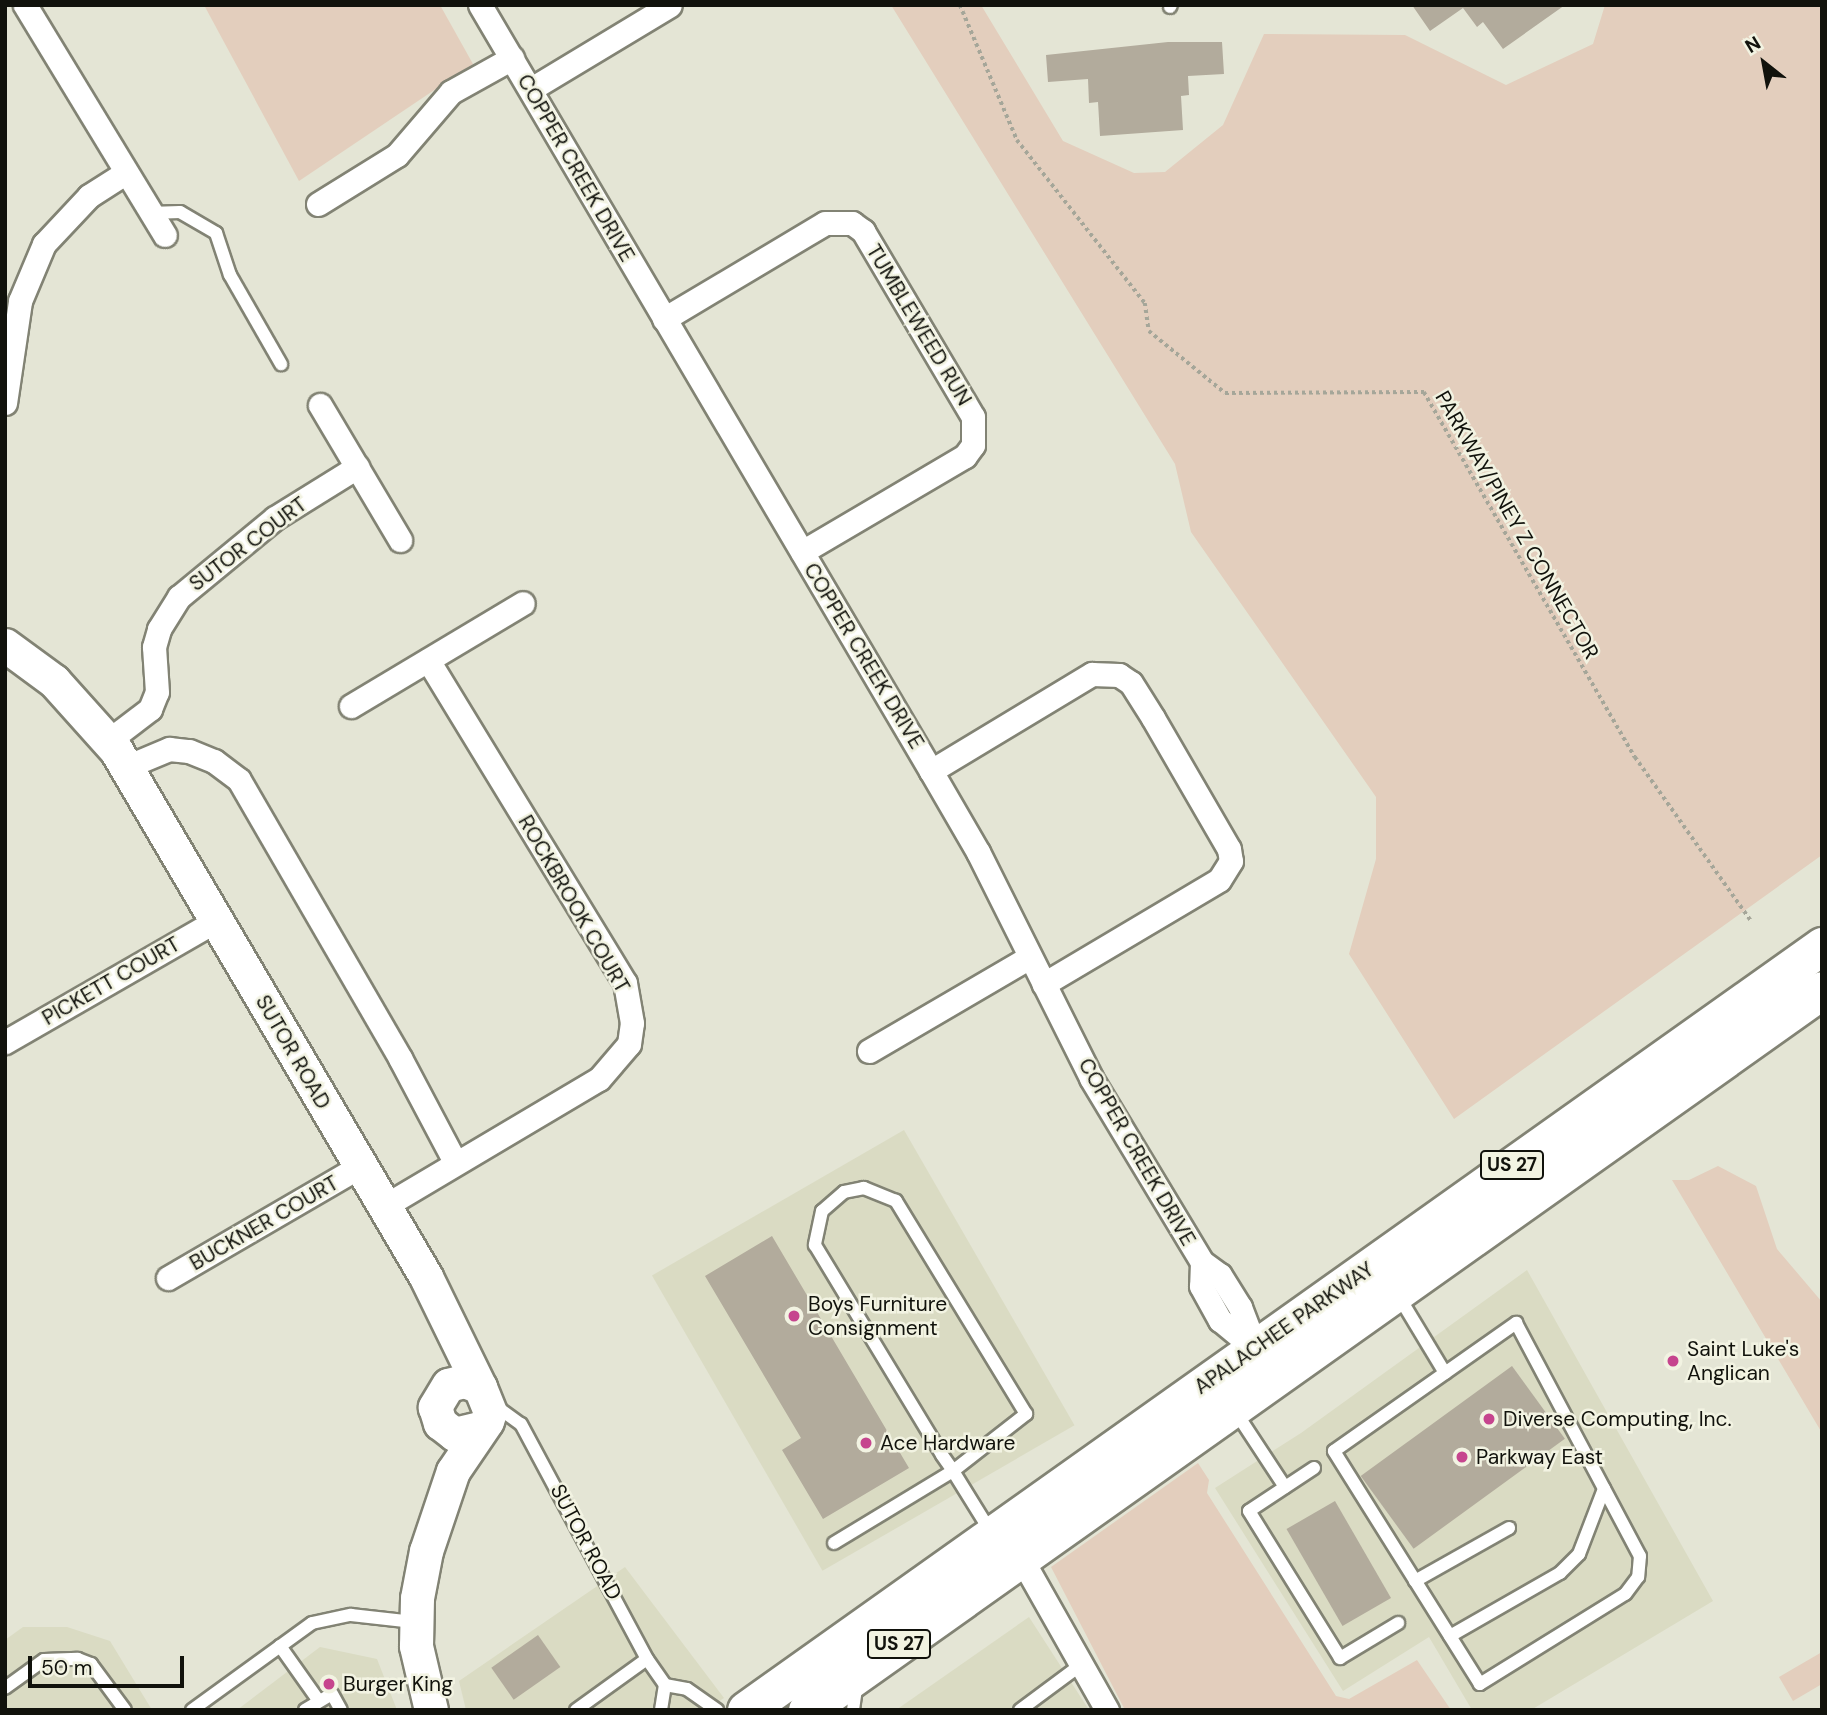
<!DOCTYPE html>
<style>
body{margin:0}
#map{position:relative;width:1827px;height:1715px;overflow:hidden;background:#e4e5d5;font-family:"DM Sans",sans-serif}
div>[style]{position:absolute}
.built>*{inset:0;background:#dadbc3;transform-origin:0 0}
.green>*{inset:0;background:#e3cebd}
.building>*{inset:0;background:#b2ab9c;transform-origin:0 0}
.path>*{height:3.5px;margin-top:-1.75px;transform-origin:0;background:repeating-linear-gradient(90deg,#a5a699 0 3.5px,transparent 0 7px)}
.roads{filter:drop-shadow(2px 0 #828374) drop-shadow(-2px 0 #828374) drop-shadow(0 2px #828374) drop-shadow(0 -2px #828374)}
.lane>*{height:12px;margin:-6px;padding:0 6px;transform-origin:6px;border-radius:6px;background:#fff}
.street>*{height:23px;margin:-11.5px;padding:0 11.5px;transform-origin:11.5px;border-radius:11.5px;background:#fff}
.secondary>*{height:33px;margin:-16.5px;padding:0 16.5px;transform-origin:16.5px;border-radius:16.5px;background:#fff}
.primary>*{height:37px;margin:-18.5px;padding:0 18.5px;transform-origin:18.5px;border-radius:18.5px;background:#fff}
.dots>*{width:19px;height:19px;translate:-50% -50%;box-sizing:border-box;border:4px solid #f2f3e2;border-radius:50%}
span{translate:-50% -50%;white-space:nowrap;text-align:center;line-height:1.15;-webkit-text-stroke:5px #f2f3e2;paint-order:stroke}
.shield-label span{padding:2px 5px;background:#f2f3e2;border:2px solid;border-radius:5px;-webkit-text-stroke-width:0}
.shield-label{font-size:19px;color:#11120c;font-weight:700}
.street-label{font-size:21px;color:#11120c}
.poi-label{font-size:21px;color:#11120c}
.left{translate:0 -50%;text-align:left}
.frame{position:absolute;inset:0;border:7px solid #11120c;pointer-events:none}
.north{position:absolute;left:1729px;top:28px;width:70px;height:70px;-webkit-text-stroke:5px #f2f3e2;paint-order:stroke;rotate:329deg;font-size:19px;font-weight:700;line-height:28px;text-align:center;color:#11120c}
.north::after{content:'';display:block;margin:auto;width:24px;height:32px;background:#11120c;clip-path:polygon(50% 0,100% 100%,50% 72%,0 100%)}
.scale{position:absolute;left:28px;top:1656px;width:156px;height:32px;box-sizing:border-box;border:4px solid #11120c;border-top:0;padding-left:9px;font-size:21px;line-height:24px;white-space:nowrap;color:#11120c;-webkit-text-stroke:5px #f2f3e2;paint-order:stroke}
</style>
<div id="map">
<div class="built">
<div style="left:904px;top:1130px;width:341px;height:291px;rotate:60deg"></div>
<div style="clip-path:polygon(1527px 1270px,1713px 1601px,1531px 1710px,1472px 1710px,1429px 1637px,1343px 1691px,1215px 1488px,1301px 1433px)"></div>
<div style="clip-path:polygon(625px 1567px,724px 1698px,706px 1710px,466px 1710px,459px 1681px)"></div>
<div style="clip-path:polygon(1029px 1617px,1089px 1710px,896px 1710px)"></div>
<div style="clip-path:polygon(23px 1627px,67px 1627px,110px 1641px,152px 1710px,5px 1710px,5px 1640px)"></div>
<div style="clip-path:polygon(320px 1647px,377px 1659px,397px 1710px,237px 1710px)"></div>
</div>
<div class="green">
<div style="clip-path:polygon(204px 5px,440px 5px,473px 64px,299px 181px)"></div>
<div style="clip-path:polygon(891px 5px,981px 5px,1063px 141px,1134px 173px,1165px 172px,1223px 125px,1264px 34px,1405px 35px,1506px 85px,1593px 44px,1605px 5px,1822px 5px,1822px 855px,1454px 1119px,1349px 954px,1376px 859px,1376px 797px,1191px 532px,1175px 464px)"></div>
<div style="clip-path:polygon(1718px 1166px,1756px 1186px,1777px 1249px,1822px 1302px,1822px 1433px,1672px 1180px,1689px 1180px)"></div>
<div style="clip-path:polygon(1198px 1463px,1209px 1480px,1207px 1493px,1336px 1696px,1349px 1699px,1417px 1660px,1451px 1710px,1125px 1710px,1051px 1567px)"></div>
<div style="clip-path:polygon(1822px 1652px,1822px 1684px,1793px 1701px,1779px 1677px)"></div>
</div>
<div class="building">
<div style="clip-path:polygon(1412px 5px,1565px 5px,1503px 49px,1483px 22px,1477px 27px,1463px 8px,1430px 31px)"></div>
<div style="clip-path:polygon(1168px 42px,1222px 42px,1224px 74px,1188px 76px,1189px 95px,1181px 96px,1183px 130px,1100px 136px,1098px 102px,1089px 103px,1088px 79px,1048px 82px,1046px 55px)"></div>
<div style="clip-path:polygon(772px 1236px,909px 1468px,823px 1519px,782px 1450px,801px 1438px,705px 1276px)"></div>
<div style="left:1512px;top:1366px;width:90px;height:187px;rotate:54deg"></div>
<div style="left:1335px;top:1501px;width:112px;height:56px;rotate:60deg"></div>
<div style="left:538px;top:1635px;width:39px;height:57px;rotate:55deg"></div>
</div>
<div class="path">
<div style="left:960px;top:5px;width:147px;rotate:67.1deg"></div>
<div style="left:1017px;top:140px;width:207px;rotate:51.9deg"></div>
<div style="left:1145px;top:303px;width:28px;rotate:82deg"></div>
<div style="left:1149px;top:331px;width:98px;rotate:39.2deg"></div>
<div style="left:1225px;top:393px;width:199px;rotate:-0.3deg"></div>
<div style="left:1424px;top:392px;width:422px;rotate:60deg"></div>
<div style="left:1635px;top:757px;width:201px;rotate:54.7deg"></div>
</div>
<div class="roads">
<div class="lane">
<div style="left:1170px;top:7px;width:2px;rotate:-63deg"></div>
<div style="left:150px;top:213px;width:30px;rotate:-2deg"></div>
<div style="left:180px;top:212px;width:42px;rotate:30.3deg"></div>
<div style="left:216px;top:233px;width:44px;rotate:71.6deg"></div>
<div style="left:230px;top:275px;width:103px;rotate:60.2deg"></div>
<div style="left:1398px;top:1295px;width:91px;rotate:58.9deg"></div>
<div style="left:1516px;top:1323px;width:264px;rotate:62deg"></div>
<div style="left:1640px;top:1556px;width:21px;rotate:95deg"></div>
<div style="left:1638px;top:1577px;width:21px;rotate:127deg"></div>
<div style="left:1625px;top:1594px;width:171px;rotate:148.2deg"></div>
<div style="left:1480px;top:1684px;width:275px;rotate:-122.1deg"></div>
<div style="left:1334px;top:1451px;width:223px;rotate:-35.1deg"></div>
<div style="left:493px;top:1404px;width:34px;rotate:36deg"></div>
<div style="left:521px;top:1424px;width:267px;rotate:61.8deg"></div>
<div style="left:1235px;top:1411px;width:91px;rotate:56.7deg"></div>
<div style="left:1314px;top:1468px;width:78px;rotate:146.5deg"></div>
<div style="left:1249px;top:1511px;width:173px;rotate:58.2deg"></div>
<div style="left:1340px;top:1658px;width:68px;rotate:-31.1deg"></div>
<div style="left:834px;top:1543px;width:139px;rotate:-31.2deg"></div>
<div style="left:953px;top:1471px;width:93px;rotate:-38deg"></div>
<div style="left:1026px;top:1414px;width:250px;rotate:-121.4deg"></div>
<div style="left:896px;top:1201px;width:35px;rotate:-158deg"></div>
<div style="left:864px;top:1188px;width:20px;rotate:169deg"></div>
<div style="left:844px;top:1192px;width:29px;rotate:139deg"></div>
<div style="left:822px;top:1211px;width:35px;rotate:102deg"></div>
<div style="left:815px;top:1245px;width:245px;rotate:58.8deg"></div>
<div style="left:942px;top:1455px;width:19px;rotate:55deg"></div>
<div style="left:953px;top:1471px;width:74px;rotate:58.2deg"></div>
<div style="left:1415px;top:1581px;width:108px;rotate:-29.4deg"></div>
<div style="left:1450px;top:1636px;width:127px;rotate:-29.8deg"></div>
<div style="left:1560px;top:1573px;width:27px;rotate:-45deg"></div>
<div style="left:1579px;top:1554px;width:70px;rotate:-69deg"></div>
<div style="left:280px;top:1646px;width:67px;rotate:54.7deg"></div>
<div style="left:5px;top:1688px;width:48px;rotate:-35.7deg"></div>
<div style="left:44px;top:1660px;width:34px;rotate:-2deg"></div>
<div style="left:78px;top:1659px;width:14px;rotate:21deg"></div>
<div style="left:91px;top:1664px;width:57px;rotate:53.5deg"></div>
<div style="left:192px;top:1710px;width:148px;rotate:-35.9deg"></div>
<div style="left:312px;top:1623px;width:40px;rotate:-12deg"></div>
<div style="left:351px;top:1615px;width:63px;rotate:6.3deg"></div>
<div style="left:305px;top:1710px;width:31px;rotate:-31deg"></div>
<div style="left:332px;top:1694px;width:18px;rotate:61deg"></div>
<div style="left:576px;top:1710px;width:87px;rotate:-35.7deg"></div>
<div style="left:647px;top:1659px;width:32px;rotate:55deg"></div>
<div style="left:665px;top:1685px;width:22px;rotate:10deg"></div>
<div style="left:687px;top:1689px;width:37px;rotate:35deg"></div>
<div style="left:661px;top:1710px;width:25px;rotate:-81deg"></div>
<div style="left:853px;top:1710px;width:28px;rotate:-82deg"></div>
<div style="left:1020px;top:1710px;width:77px;rotate:-36.6deg"></div>
</div>
<div class="street">
<div style="left:25px;top:5px;width:269px;rotate:58.7deg"></div>
<div style="left:480px;top:5px;width:889px;rotate:59.51deg"></div>
<div style="left:931px;top:771px;width:94px;rotate:59.9deg"></div>
<div style="left:978px;top:852px;width:253px;rotate:63.4deg"></div>
<div style="left:1091px;top:1078px;width:215px;rotate:58.9deg"></div>
<div style="left:1202px;top:1262px;width:22px;rotate:36deg"></div>
<div style="left:1220px;top:1275px;width:38px;rotate:58deg"></div>
<div style="left:1240px;top:1307px;width:56px;rotate:69deg"></div>
<div style="left:531px;top:89px;width:162px;rotate:-31.1deg"></div>
<div style="left:318px;top:204px;width:93px;rotate:-31.8deg"></div>
<div style="left:397px;top:155px;width:83px;rotate:-49.4deg"></div>
<div style="left:451px;top:92px;width:70px;rotate:-29.1deg"></div>
<div style="left:664px;top:319px;width:187px;rotate:-30.8deg"></div>
<div style="left:825px;top:223px;width:27px"></div>
<div style="left:852px;top:223px;width:14px;rotate:36deg"></div>
<div style="left:863px;top:231px;width:216px;rotate:59.4deg"></div>
<div style="left:973px;top:417px;width:28px;rotate:90deg"></div>
<div style="left:973px;top:445px;width:14px;rotate:126deg"></div>
<div style="left:965px;top:456px;width:189px;rotate:149.5deg"></div>
<div style="left:5px;top:403px;width:103px;rotate:-81.6deg"></div>
<div style="left:20px;top:301px;width:62px;rotate:-67.2deg"></div>
<div style="left:44px;top:244px;width:66px;rotate:-46.8deg"></div>
<div style="left:89px;top:196px;width:43px;rotate:-32.6deg"></div>
<div style="left:320px;top:405px;width:157px;rotate:59.3deg"></div>
<div style="left:351px;top:706px;width:200px;rotate:-30.9deg"></div>
<div style="left:108px;top:741px;width:53px;rotate:-37.3deg"></div>
<div style="left:150px;top:709px;width:18px;rotate:-68deg"></div>
<div style="left:157px;top:692px;width:45px;rotate:-93.8deg"></div>
<div style="left:154px;top:647px;width:19px;rotate:-74deg"></div>
<div style="left:159px;top:629px;width:38px;rotate:-58deg"></div>
<div style="left:179px;top:597px;width:124px;rotate:-39.5deg"></div>
<div style="left:275px;top:518px;width:97px;rotate:-31.9deg"></div>
<div style="left:126px;top:767px;width:47px;rotate:-22.7deg"></div>
<div style="left:169px;top:749px;width:20px;rotate:6deg"></div>
<div style="left:189px;top:751px;width:27px;rotate:22deg"></div>
<div style="left:214px;top:761px;width:31px;rotate:37deg"></div>
<div style="left:239px;top:780px;width:321px;rotate:59.9deg"></div>
<div style="left:400px;top:1058px;width:118px;rotate:62.1deg"></div>
<div style="left:931px;top:771px;width:188px;rotate:-31.1deg"></div>
<div style="left:1092px;top:674px;width:27px;rotate:2deg"></div>
<div style="left:1119px;top:675px;width:14px;rotate:34deg"></div>
<div style="left:1131px;top:683px;width:41px;rotate:57.8deg"></div>
<div style="left:1153px;top:718px;width:151px;rotate:59.9deg"></div>
<div style="left:1229px;top:849px;width:12px;rotate:81deg"></div>
<div style="left:1231px;top:861px;width:22px;rotate:122deg"></div>
<div style="left:1219px;top:880px;width:204px;rotate:149.3deg"></div>
<div style="left:5px;top:1042px;width:245px;rotate:-29.9deg"></div>
<div style="left:869px;top:1051px;width:186px;rotate:-30.3deg"></div>
<div style="left:383px;top:1207px;width:251px;rotate:-30.7deg"></div>
<div style="left:599px;top:1079px;width:46px;rotate:-49.4deg"></div>
<div style="left:629px;top:1044px;width:21px;rotate:-82deg"></div>
<div style="left:632px;top:1023px;width:41px;rotate:-99.9deg"></div>
<div style="left:625px;top:983px;width:378px;rotate:-121.4deg"></div>
<div style="left:1202px;top:1262px;width:24px;rotate:92deg"></div>
<div style="left:1201px;top:1286px;width:39px;rotate:61deg"></div>
<div style="left:1220px;top:1320px;width:44px;rotate:39.5deg"></div>
<div style="left:168px;top:1278px;width:221px;rotate:-30.2deg"></div>
<div style="left:1021px;top:1558px;width:175px;rotate:60.5deg"></div>
</div>
<div class="secondary">
<div style="left:5px;top:645px;width:61px;rotate:36.3deg"></div>
<div style="left:54px;top:681px;width:93px;rotate:48.1deg"></div>
<div style="left:116px;top:750px;width:611px;rotate:59.53deg"></div>
<div style="left:426px;top:1277px;width:123px;rotate:63.9deg"></div>
<div style="left:431px;top:1710px;width:66px;rotate:-103.2deg"></div>
<div style="left:416px;top:1646px;width:48px;rotate:-88.8deg"></div>
<div style="left:417px;top:1598px;width:48px;rotate:-79.2deg"></div>
<div style="left:426px;top:1551px;width:84px;rotate:-71.4deg"></div>
<div style="left:453px;top:1471px;width:60px;rotate:-55.8deg"></div>
<div style="left:487px;top:1421px;width:9px;rotate:-72deg"></div>
<div style="left:490px;top:1412px;width:27px;rotate:-112deg"></div>
<div style="left:480px;top:1387px;width:17px;rotate:-159deg"></div>
<div style="left:464px;top:1381px;width:16px;rotate:166deg"></div>
<div style="left:448px;top:1385px;width:26px;rotate:121deg"></div>
<div style="left:435px;top:1407px;width:17px;rotate:73deg"></div>
<div style="left:440px;top:1423px;width:18px;rotate:38deg"></div>
<div style="left:454px;top:1434px;width:28px;rotate:-13deg"></div>
</div>
<div class="primary">
<div style="left:746px;top:1710px;width:1320px;rotate:-35.38deg"></div>
<div style="left:807px;top:1710px;width:1244px;rotate:-35.35deg"></div>
</div>
</div>
<div class="dots">
<div style="left:794px;top:1316px;background:#c6458e"></div>
<div style="left:1673px;top:1361px;background:#c6458e"></div>
<div style="left:1489px;top:1419px;background:#c6458e"></div>
<div style="left:866px;top:1443px;background:#c6458e"></div>
<div style="left:1462px;top:1457px;background:#c6458e"></div>
<div style="left:329px;top:1684px;background:#c6458e"></div>
</div>
<div class="shield-label">
<span style="left:1512px;top:1165px">US 27</span>
<span style="left:899px;top:1644px">US 27</span>
</div>
<div class="street-label">
<span style="left:576px;top:168px;rotate:60deg">COPPER CREEK DRIVE</span>
<span style="left:919px;top:325px;rotate:59deg">TUMBLEWEED RUN</span>
<span style="left:1517px;top:525px;rotate:60deg">PARKWAY/PINEY Z CONNECTOR</span>
<span style="left:248px;top:544px;rotate:-37deg">SUTOR COURT</span>
<span style="left:864px;top:656px;rotate:59deg">COPPER CREEK DRIVE</span>
<span style="left:574px;top:904px;rotate:60deg">ROCKBROOK COURT</span>
<span style="left:111px;top:981px;rotate:-30deg">PICKETT COURT</span>
<span style="left:293px;top:1052px;rotate:60deg">SUTOR ROAD</span>
<span style="left:1137px;top:1152px;rotate:60deg">COPPER CREEK DRIVE</span>
<span style="left:264px;top:1223px;rotate:-30deg">BUCKNER COURT</span>
<span style="left:1284px;top:1328px;rotate:-35deg">APALACHEE PARKWAY</span>
<span style="left:586px;top:1542px;rotate:62deg">SUTOR ROAD</span>
</div>
<div class="poi-label">
<span class="left" style="left:808px;top:1316px">Boys Furniture<br>Consignment</span>
<span class="left" style="left:1687px;top:1361px">Saint Luke's<br>Anglican</span>
<span class="left" style="left:1503px;top:1419px">Diverse Computing, Inc.</span>
<span class="left" style="left:880px;top:1443px">Ace Hardware</span>
<span class="left" style="left:1476px;top:1457px">Parkway East</span>
<span class="left" style="left:343px;top:1684px">Burger King</span>
</div>
<div class="frame"></div>
<div class="north">N</div>
<div class="scale">50 m</div>
</div>
